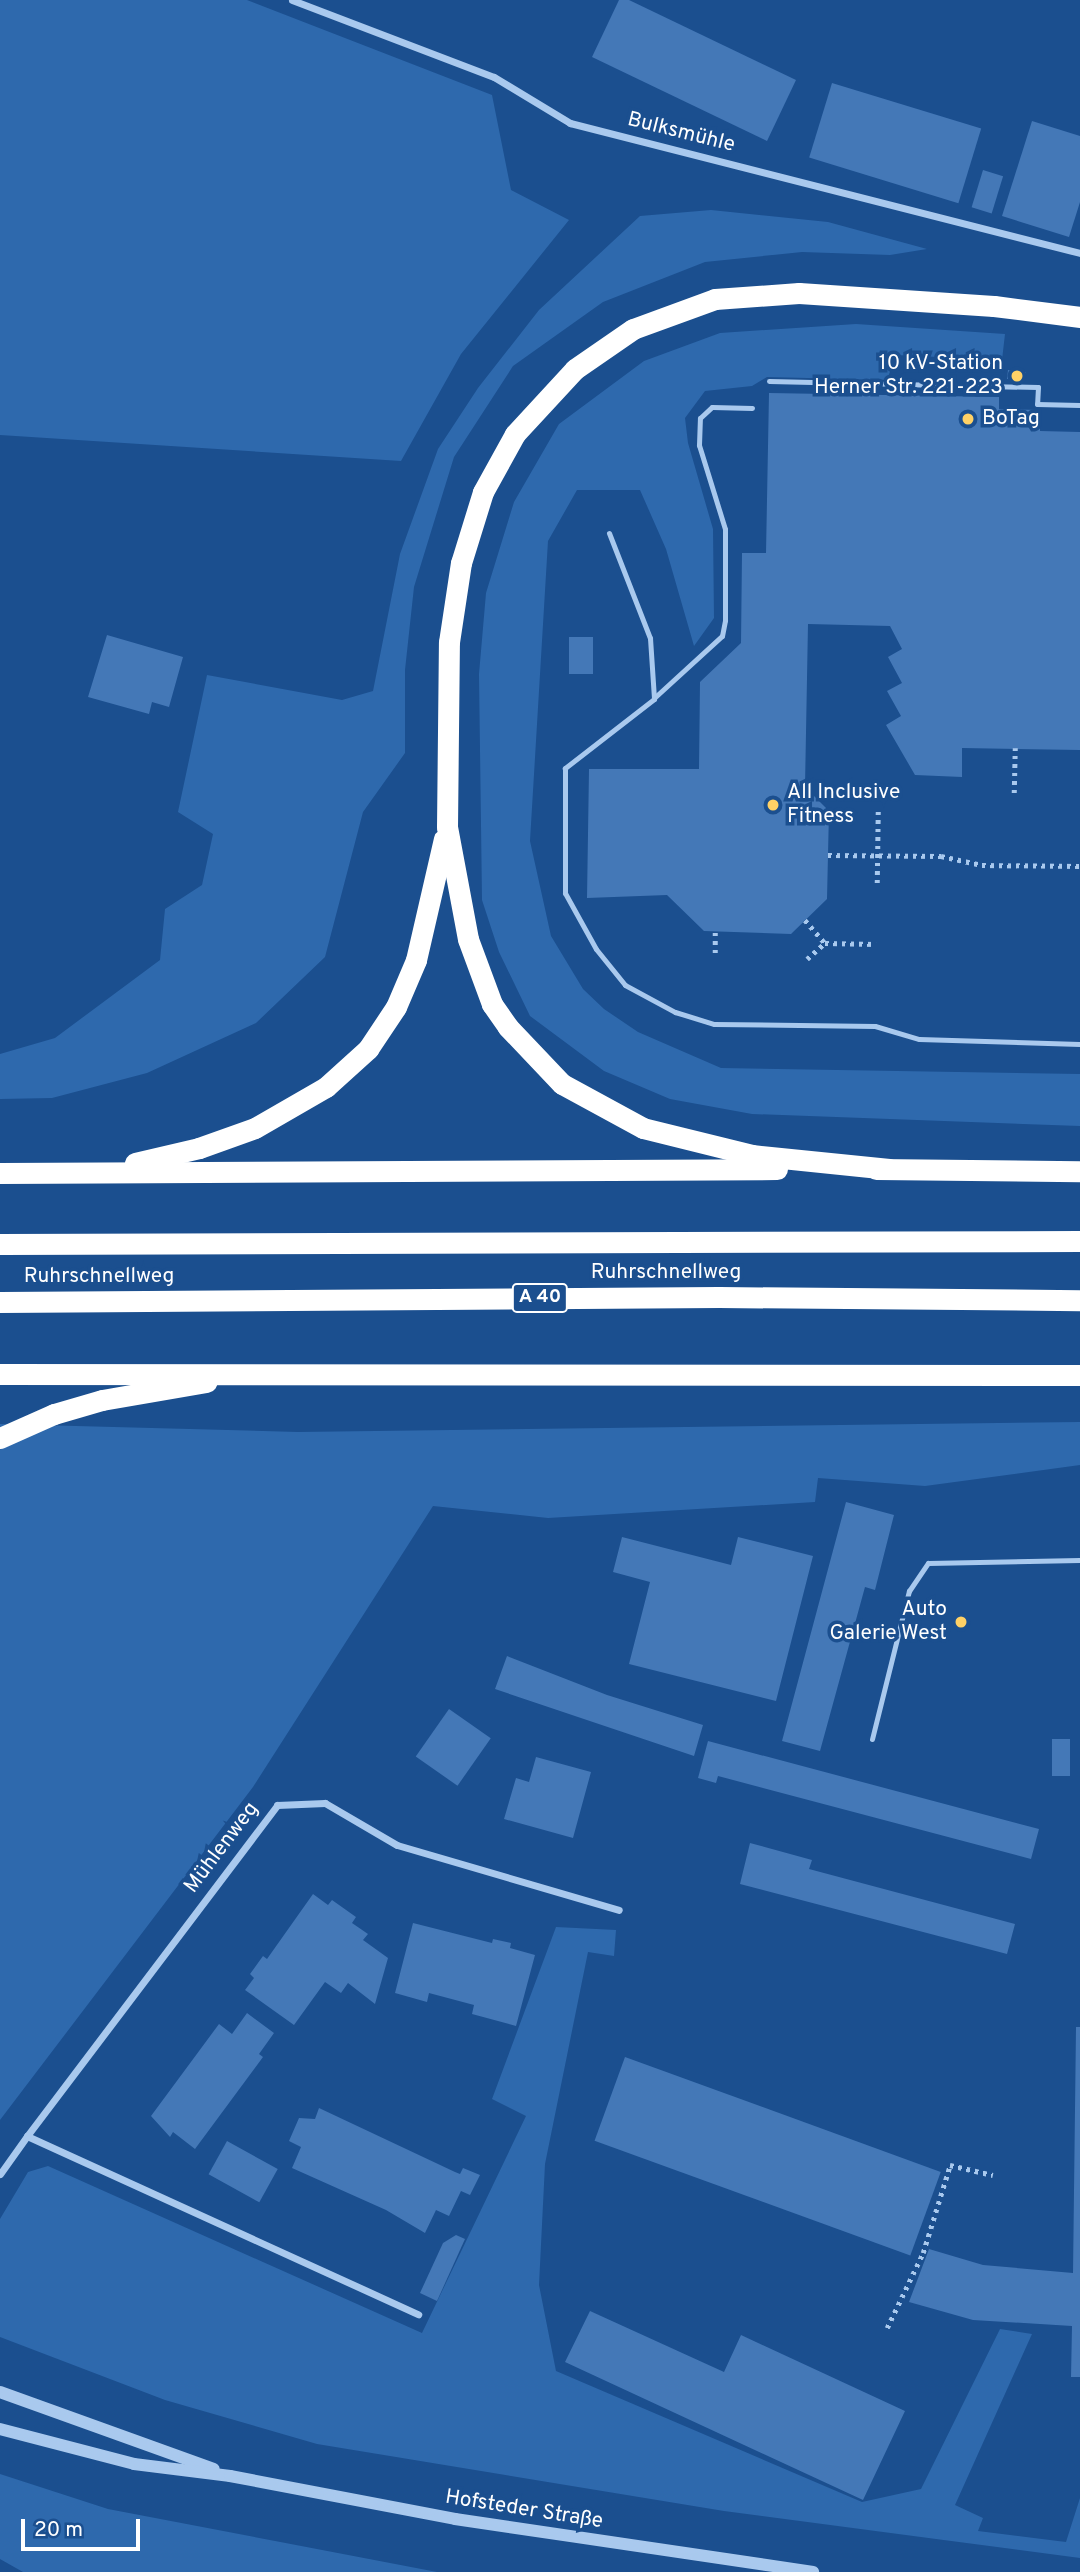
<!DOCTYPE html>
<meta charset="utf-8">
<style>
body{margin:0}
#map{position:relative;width:1080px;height:2572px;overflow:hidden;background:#1b4f8f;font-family:Overpass,sans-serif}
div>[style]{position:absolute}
.green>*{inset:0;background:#2e69ad}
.building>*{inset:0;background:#4478b7;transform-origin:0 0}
.path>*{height:4.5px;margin-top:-2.25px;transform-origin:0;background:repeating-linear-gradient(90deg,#a9c9ee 0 3.5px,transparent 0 8.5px)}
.service>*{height:5px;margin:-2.5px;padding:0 2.5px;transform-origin:2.5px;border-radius:2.5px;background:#a9c9ee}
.minor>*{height:7px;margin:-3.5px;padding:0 3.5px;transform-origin:3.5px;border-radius:3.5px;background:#a9c9ee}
.tertiary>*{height:12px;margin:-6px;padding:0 6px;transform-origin:6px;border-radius:6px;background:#a9c9ee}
.motorway>*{height:21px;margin:-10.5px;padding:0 10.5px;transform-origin:10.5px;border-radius:10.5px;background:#fff}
.dots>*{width:19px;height:19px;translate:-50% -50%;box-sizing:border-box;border:4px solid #1b4f8f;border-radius:50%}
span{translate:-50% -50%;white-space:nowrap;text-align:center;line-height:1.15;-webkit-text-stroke:7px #1b4f8f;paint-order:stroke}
.shield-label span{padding:2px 5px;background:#1b4f8f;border:2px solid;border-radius:5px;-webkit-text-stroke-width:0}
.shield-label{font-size:19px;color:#fff;font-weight:700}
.street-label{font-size:21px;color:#fff}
.poi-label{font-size:21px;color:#fff}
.right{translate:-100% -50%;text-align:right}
.left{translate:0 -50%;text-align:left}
.scale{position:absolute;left:21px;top:2519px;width:119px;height:32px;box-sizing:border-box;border:4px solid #fff;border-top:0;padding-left:9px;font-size:21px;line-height:24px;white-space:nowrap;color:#fff;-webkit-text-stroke:5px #1b4f8f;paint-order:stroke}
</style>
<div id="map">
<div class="green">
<div style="clip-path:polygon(0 0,247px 0,492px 95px,511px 190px,569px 220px,461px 354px,401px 461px,0 435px)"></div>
<div style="clip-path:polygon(711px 210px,828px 222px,927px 249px,890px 255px,802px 252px,705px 262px,603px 302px,513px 366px,454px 457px,414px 587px,405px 670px,405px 753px,363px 812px,325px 957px,256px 1023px,147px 1073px,52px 1098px,0 1099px,0 1054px,55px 1038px,160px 960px,165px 909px,202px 885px,213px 834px,178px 812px,207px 675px,342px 700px,373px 691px,400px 554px,438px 449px,478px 388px,539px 310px,640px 216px)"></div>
<div style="clip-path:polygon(856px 324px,1005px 334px,1002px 360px,896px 355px,887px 380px,767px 377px,752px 386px,705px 391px,685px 418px,688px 443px,713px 529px,714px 618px,694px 646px,666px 549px,640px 490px,577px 490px,548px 541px,530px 841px,551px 936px,583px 989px,604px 1009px,638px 1032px,721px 1068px,1080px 1074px,1080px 1126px,752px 1114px,670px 1099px,604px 1071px,530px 1016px,499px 952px,482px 900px,479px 674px,486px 593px,514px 502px,559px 424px,644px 361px,720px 333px)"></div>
<div style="clip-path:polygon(1080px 1422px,1080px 1465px,925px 1486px,818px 1478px,815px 1502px,548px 1518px,433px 1506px,253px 1787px,0 2120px,0 1424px,298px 1432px)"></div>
<div style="clip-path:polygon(556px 1927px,616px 1930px,614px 1956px,588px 1952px,545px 2164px,539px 2285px,556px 2371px,862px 2502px,921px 2489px,1000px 2329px,1032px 2334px,955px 2505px,983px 2518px,978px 2531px,1066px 2542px,1080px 2498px,1080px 2558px,724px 2511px,317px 2444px,165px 2400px,0 2337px,0 2219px,28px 2172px,48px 2166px,422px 2333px,526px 2116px,492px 2099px)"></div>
<div style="clip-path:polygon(0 2474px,108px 2509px,437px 2572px,23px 2572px,0 2559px)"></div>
</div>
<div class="building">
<div style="clip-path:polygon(619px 0,629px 0,796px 80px,767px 141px,592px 57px)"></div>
<div style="left:832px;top:83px;width:156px;height:78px;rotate:17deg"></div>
<div style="clip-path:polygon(1032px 121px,1080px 136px,1080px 202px,1069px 237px,1002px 216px)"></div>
<div style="left:983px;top:170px;width:21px;height:39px;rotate:17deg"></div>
<div style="left:1008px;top:370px;width:18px;height:9px;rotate:6deg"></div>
<div style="clip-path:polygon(769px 393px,999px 397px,999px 409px,1040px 410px,1040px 431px,1080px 432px,1080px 750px,962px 748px,962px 777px,915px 775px,886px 725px,901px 716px,887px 691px,902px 683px,888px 657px,902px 649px,890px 626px,808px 624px,805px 787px,829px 811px,827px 899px,791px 934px,704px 931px,667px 895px,587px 898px,589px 769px,699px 769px,700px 682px,741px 643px,742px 553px,766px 553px)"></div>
<div style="clip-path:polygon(107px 635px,183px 657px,169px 707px,152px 702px,149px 714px,88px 697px)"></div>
<div style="left:569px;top:637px;width:24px;height:37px"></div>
<div style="clip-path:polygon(846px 1502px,894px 1515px,875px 1590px,865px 1587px,820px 1751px,782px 1741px)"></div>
<div style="clip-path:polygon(622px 1537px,731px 1565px,738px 1537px,813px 1556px,776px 1701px,629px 1664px,650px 1582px,613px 1572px)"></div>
<div style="clip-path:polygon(507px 1656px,607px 1695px,703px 1725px,694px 1756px,495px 1689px)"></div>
<div style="left:449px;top:1709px;width:51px;height:58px;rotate:35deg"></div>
<div style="left:1052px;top:1739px;width:18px;height:37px"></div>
<div style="clip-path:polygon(708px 1741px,1039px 1829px,1031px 1859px,718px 1776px,716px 1783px,698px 1778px)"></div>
<div style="clip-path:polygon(536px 1757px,591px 1772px,573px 1838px,504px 1819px,516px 1778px,529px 1782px)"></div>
<div style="clip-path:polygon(750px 1843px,812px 1860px,809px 1869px,1015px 1924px,1007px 1954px,740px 1884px)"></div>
<div style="clip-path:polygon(313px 1894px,328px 1905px,332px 1900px,356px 1917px,352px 1923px,368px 1934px,363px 1940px,388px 1958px,375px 2004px,348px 1983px,341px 1993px,325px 1982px,294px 2025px,245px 1990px,254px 1978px,250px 1974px,263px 1956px,267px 1959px)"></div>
<div style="clip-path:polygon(413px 1923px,492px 1943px,493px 1939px,511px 1943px,510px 1948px,535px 1955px,516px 2026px,472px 2014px,474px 2005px,429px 1993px,427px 2002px,395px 1993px)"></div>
<div style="clip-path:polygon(247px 2013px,274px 2033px,259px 2054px,263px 2057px,195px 2149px,173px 2132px,170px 2137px,151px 2116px,219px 2024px,232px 2034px)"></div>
<div style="clip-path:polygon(1076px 2027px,1080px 2027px,1080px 2377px,1071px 2377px,1072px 2326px,973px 2320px,909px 2302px,929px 2249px,983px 2265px,1073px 2273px)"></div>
<div style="left:625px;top:2057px;width:336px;height:89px;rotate:20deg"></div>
<div style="clip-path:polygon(319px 2108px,455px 2172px,460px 2174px,463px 2168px,480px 2175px,470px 2195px,461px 2191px,449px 2216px,436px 2210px,425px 2233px,386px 2210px,292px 2168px,301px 2147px,289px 2141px,299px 2118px,315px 2119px)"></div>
<div style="left:227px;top:2141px;width:58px;height:38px;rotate:29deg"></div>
<div style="clip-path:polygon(456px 2235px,465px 2239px,437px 2301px,420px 2293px,443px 2243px)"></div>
<div style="clip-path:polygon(590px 2311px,724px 2372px,741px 2335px,905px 2411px,863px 2500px,565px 2362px)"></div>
</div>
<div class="path">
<div style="left:1014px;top:793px;width:45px;rotate:-88.7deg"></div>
<div style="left:828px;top:855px;width:113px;rotate:0.5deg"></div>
<div style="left:941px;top:856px;width:42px;rotate:12.4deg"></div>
<div style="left:982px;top:865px;width:98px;rotate:0.6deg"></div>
<div style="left:877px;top:883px;width:75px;rotate:-89.2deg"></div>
<div style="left:805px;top:920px;width:30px;rotate:49deg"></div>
<div style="left:715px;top:953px;width:21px;rotate:-90deg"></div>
<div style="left:807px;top:959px;width:24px;rotate:-42deg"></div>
<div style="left:825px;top:943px;width:51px;rotate:1.1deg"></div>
<div style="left:887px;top:2328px;width:83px;rotate:-64.4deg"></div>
<div style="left:923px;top:2253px;width:92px;rotate:-72.9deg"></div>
<div style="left:950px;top:2165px;width:44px;rotate:13.1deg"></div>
</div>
<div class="service">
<div style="left:769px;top:381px;width:269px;rotate:1.3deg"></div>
<div style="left:1038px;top:387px;width:17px;rotate:93deg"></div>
<div style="left:1037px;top:404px;width:43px;rotate:1.3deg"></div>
<div style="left:609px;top:533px;width:113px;rotate:68.7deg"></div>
<div style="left:650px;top:638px;width:61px;rotate:86.2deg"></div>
<div style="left:654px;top:699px;width:113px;rotate:142.2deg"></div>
<div style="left:565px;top:768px;width:125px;rotate:90deg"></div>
<div style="left:565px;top:893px;width:64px;rotate:61deg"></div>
<div style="left:596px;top:949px;width:46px;rotate:51.1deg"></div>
<div style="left:625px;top:985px;width:57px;rotate:28.4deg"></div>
<div style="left:675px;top:1012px;width:41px;rotate:17.1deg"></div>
<div style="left:714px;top:1024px;width:161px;rotate:0.7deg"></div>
<div style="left:875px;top:1026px;width:46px;rotate:16.5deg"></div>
<div style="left:919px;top:1039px;width:161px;rotate:1.8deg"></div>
<div style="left:654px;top:698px;width:92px;rotate:-42.4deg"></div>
<div style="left:722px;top:636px;width:16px;rotate:-79deg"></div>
<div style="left:725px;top:620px;width:91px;rotate:-90deg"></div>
<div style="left:725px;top:529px;width:88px;rotate:-107.2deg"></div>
<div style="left:699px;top:445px;width:27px;rotate:-88deg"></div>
<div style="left:700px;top:418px;width:16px;rotate:-43deg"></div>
<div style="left:712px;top:407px;width:40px;rotate:1.4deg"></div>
<div style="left:872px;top:1739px;width:153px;rotate:-76deg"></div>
<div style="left:909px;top:1591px;width:34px;rotate:-56deg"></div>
<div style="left:928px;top:1563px;width:152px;rotate:-1.1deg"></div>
</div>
<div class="minor">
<div style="left:292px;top:0;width:216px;rotate:20.9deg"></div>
<div style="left:494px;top:77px;width:89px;rotate:31.2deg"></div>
<div style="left:570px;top:123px;width:526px;rotate:14.3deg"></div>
<div style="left:27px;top:2136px;width:415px;rotate:-52.9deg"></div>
<div style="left:277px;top:1805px;width:48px;rotate:-2.4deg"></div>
<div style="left:325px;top:1803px;width:83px;rotate:30.3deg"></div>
<div style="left:397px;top:1845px;width:231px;rotate:16.3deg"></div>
<div style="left:0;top:2174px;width:47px;rotate:-54.6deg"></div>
<div style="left:27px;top:2136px;width:430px;rotate:24.5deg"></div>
</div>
<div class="tertiary">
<div style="left:0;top:2392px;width:227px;rotate:19.8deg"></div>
<div style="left:0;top:2429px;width:138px;rotate:14.6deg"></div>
<div style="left:134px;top:2464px;width:97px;rotate:7.1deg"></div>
<div style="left:230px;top:2476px;width:229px;rotate:10.8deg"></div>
<div style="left:455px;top:2519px;width:362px;rotate:8.4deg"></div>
</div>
<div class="motorway">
<div style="left:135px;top:1163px;width:66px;rotate:-13.2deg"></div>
<div style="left:199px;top:1148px;width:59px;rotate:-19.7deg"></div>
<div style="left:255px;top:1128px;width:82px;rotate:-30deg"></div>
<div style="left:326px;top:1087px;width:57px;rotate:-42.1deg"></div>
<div style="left:368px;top:1049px;width:50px;rotate:-56.3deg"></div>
<div style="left:396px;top:1007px;width:51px;rotate:-66.9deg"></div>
<div style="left:416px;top:960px;width:124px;rotate:-77deg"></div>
<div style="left:876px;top:1169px;width:204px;rotate:0.6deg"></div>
<div style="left:889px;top:1169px;width:138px;rotate:-174.2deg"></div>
<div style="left:752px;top:1155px;width:112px;rotate:-166.1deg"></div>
<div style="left:643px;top:1128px;width:92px;rotate:-151.5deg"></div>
<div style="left:562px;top:1084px;width:79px;rotate:-133.5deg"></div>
<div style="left:508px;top:1027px;width:28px;rotate:-125deg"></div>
<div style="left:492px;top:1004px;width:69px;rotate:-110.3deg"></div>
<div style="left:468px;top:939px;width:114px;rotate:-100.6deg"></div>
<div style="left:447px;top:827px;width:185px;rotate:-89.4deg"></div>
<div style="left:449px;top:642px;width:80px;rotate:-81.4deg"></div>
<div style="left:461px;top:563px;width:74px;rotate:-72.8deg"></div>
<div style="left:483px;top:492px;width:66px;rotate:-61.1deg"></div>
<div style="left:515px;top:434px;width:88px;rotate:-47.3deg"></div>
<div style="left:575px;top:369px;width:70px;rotate:-34.6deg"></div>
<div style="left:633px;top:329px;width:87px;rotate:-20.1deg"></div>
<div style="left:715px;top:299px;width:84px;rotate:-4.1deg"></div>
<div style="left:799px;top:293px;width:195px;rotate:3.8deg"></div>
<div style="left:994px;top:306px;width:87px;rotate:7.3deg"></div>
<div style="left:0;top:1173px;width:777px;rotate:-0.29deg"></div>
<div style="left:0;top:1244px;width:1080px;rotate:-0.16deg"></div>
<div style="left:0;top:1302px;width:719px;rotate:-0.4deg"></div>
<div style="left:719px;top:1297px;width:361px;rotate:0.5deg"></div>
<div style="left:0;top:1374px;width:1080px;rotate:0.05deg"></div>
<div style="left:0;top:1438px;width:59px;rotate:-24deg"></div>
<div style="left:54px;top:1414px;width:50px;rotate:-16.3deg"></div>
<div style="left:102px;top:1400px;width:106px;rotate:-9.8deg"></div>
</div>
<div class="dots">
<div style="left:1017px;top:376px;background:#ffd166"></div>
<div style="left:968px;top:419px;background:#ffd166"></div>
<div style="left:773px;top:805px;background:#ffd166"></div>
<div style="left:961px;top:1622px;background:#ffd166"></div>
</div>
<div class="shield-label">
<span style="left:540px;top:1298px">A 40</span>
</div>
<div class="street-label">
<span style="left:681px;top:133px;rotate:14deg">Bulksmühle</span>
<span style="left:666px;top:1273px">Ruhrschnellweg</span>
<span style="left:99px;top:1277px">Ruhrschnellweg</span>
<span style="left:222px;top:1848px;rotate:-53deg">Mühlenweg</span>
<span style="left:524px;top:2510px;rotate:9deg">Hofsteder Straße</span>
</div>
<div class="poi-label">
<span class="right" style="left:1003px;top:376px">10 kV-Station<br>Herner Str. 221-223</span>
<span class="left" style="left:982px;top:419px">BoTag</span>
<span class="left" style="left:787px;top:805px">All Inclusive<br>Fitness</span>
<span class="right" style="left:947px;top:1622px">Auto<br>Galerie West</span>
</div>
<div class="scale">20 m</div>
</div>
